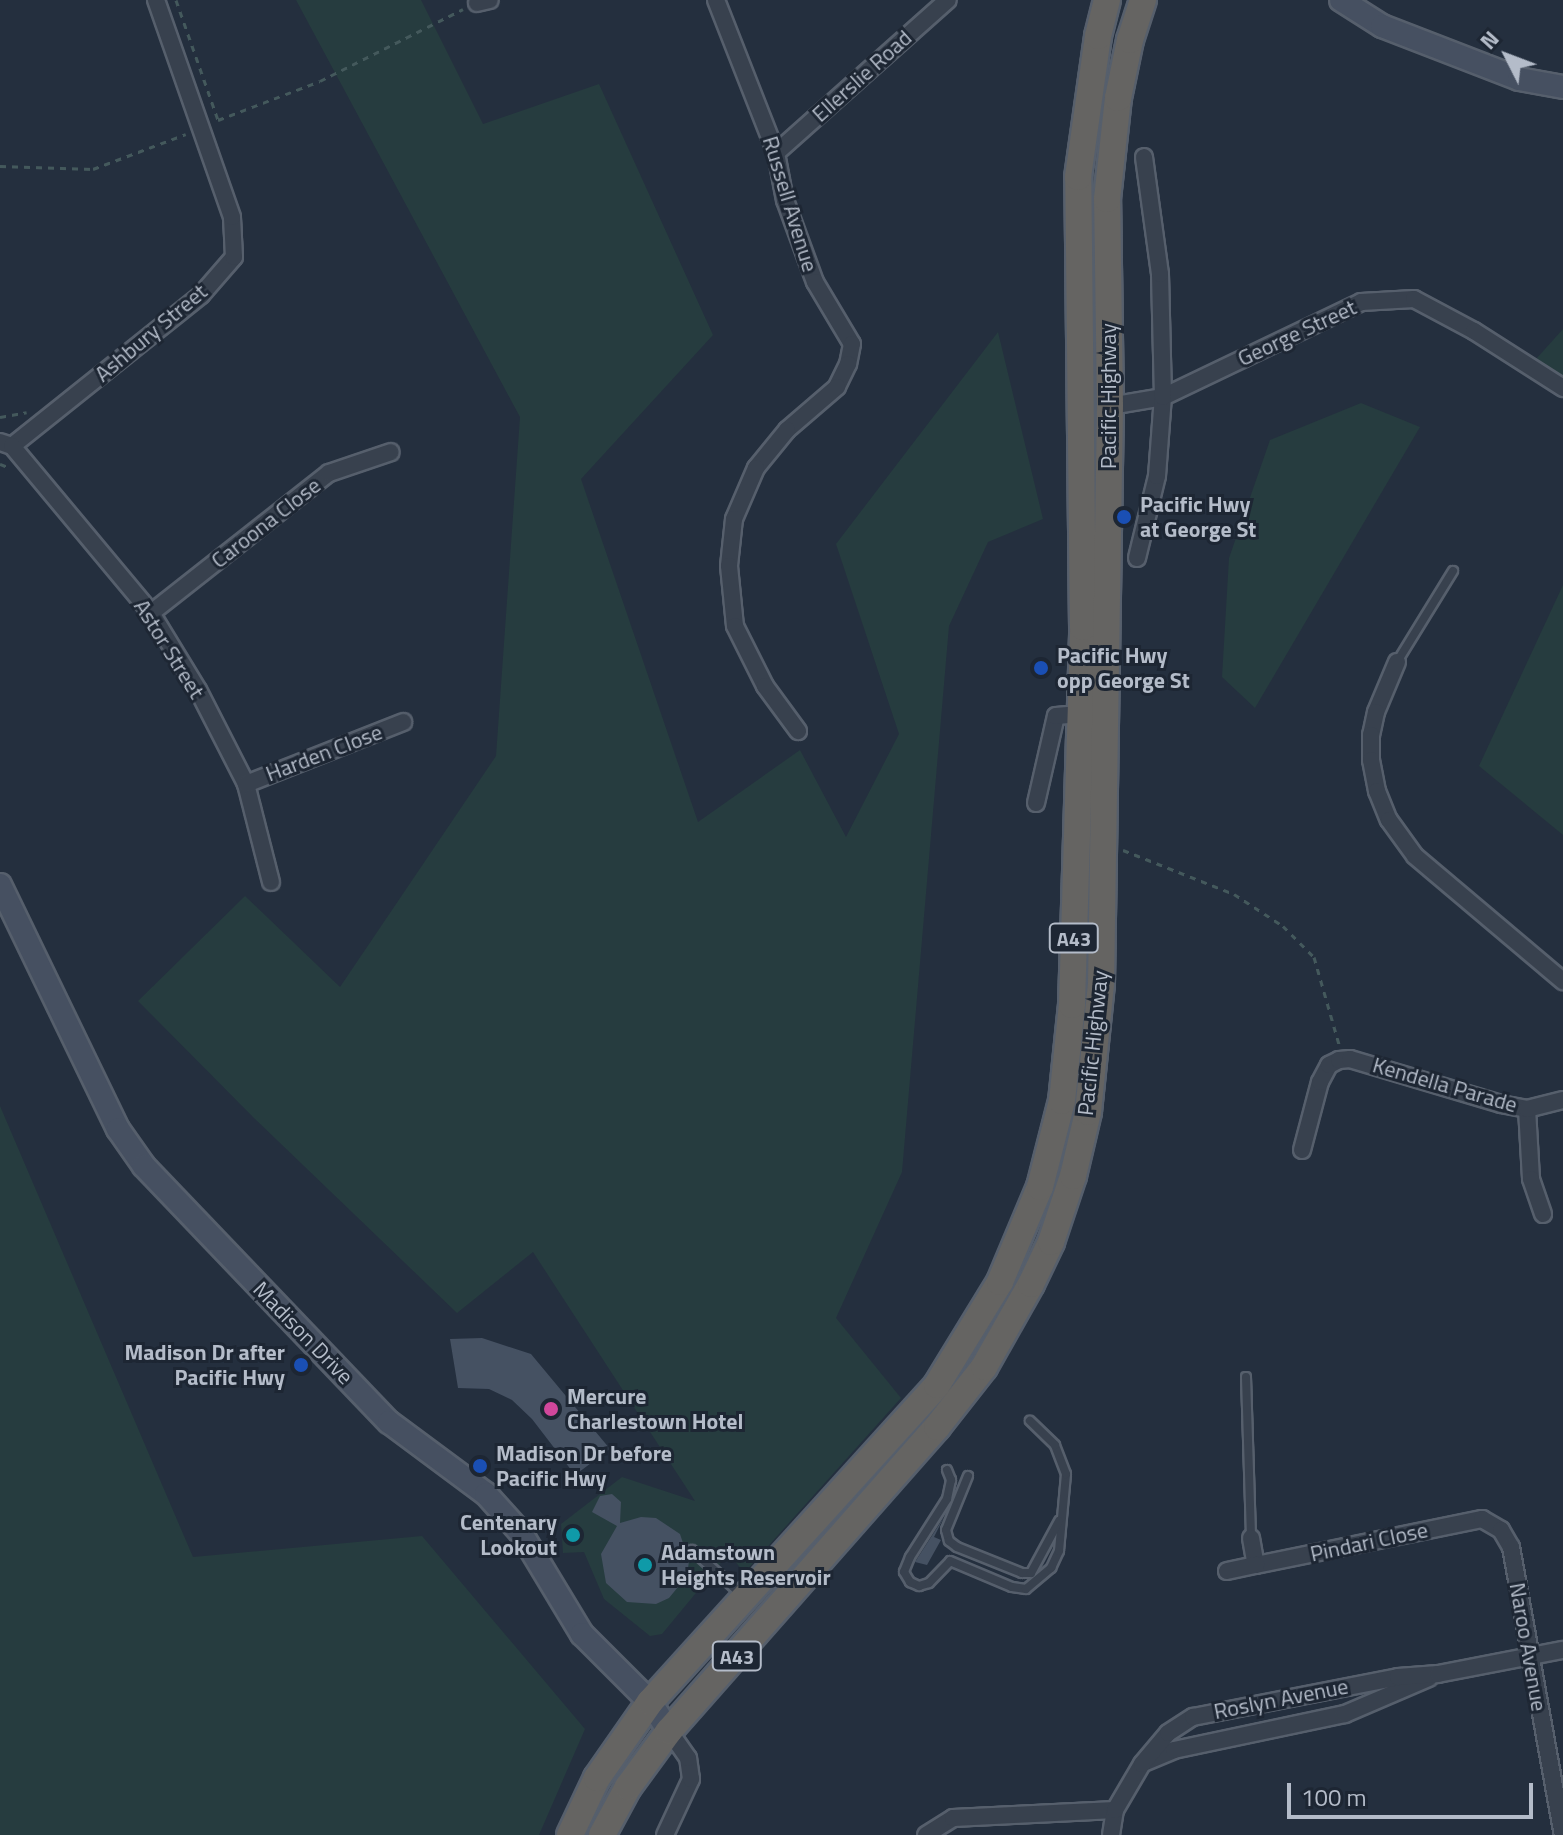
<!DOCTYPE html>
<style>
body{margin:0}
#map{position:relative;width:1563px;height:1835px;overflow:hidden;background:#242f3e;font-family:"Titillium Web",sans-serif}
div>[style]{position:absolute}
.green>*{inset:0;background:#263c3f}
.building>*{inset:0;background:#455162}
.path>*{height:3px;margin-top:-1.5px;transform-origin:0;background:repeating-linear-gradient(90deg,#44595c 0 6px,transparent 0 12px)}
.roads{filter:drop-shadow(2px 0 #565f6c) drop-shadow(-2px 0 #565f6c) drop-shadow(0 2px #565f6c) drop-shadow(0 -2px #565f6c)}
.service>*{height:8px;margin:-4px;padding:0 4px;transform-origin:4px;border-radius:4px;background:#38414e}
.minor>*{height:16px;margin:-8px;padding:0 8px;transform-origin:8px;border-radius:8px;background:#38414e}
.secondary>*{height:22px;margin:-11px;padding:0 11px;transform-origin:11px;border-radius:11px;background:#465061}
.trunk>*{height:26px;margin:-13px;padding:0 13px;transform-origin:13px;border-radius:13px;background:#656462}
.dots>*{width:22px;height:22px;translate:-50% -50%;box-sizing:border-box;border:4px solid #1d2633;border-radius:50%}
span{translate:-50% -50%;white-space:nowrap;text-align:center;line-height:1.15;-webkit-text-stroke:6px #1d2633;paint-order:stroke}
.shield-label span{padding:2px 6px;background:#1d2633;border:2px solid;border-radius:6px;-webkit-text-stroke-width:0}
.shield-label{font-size:20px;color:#b4bcc9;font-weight:700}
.street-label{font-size:22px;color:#b4bcc9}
.poi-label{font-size:22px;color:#b4bcc9;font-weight:700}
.left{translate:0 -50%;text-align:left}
.right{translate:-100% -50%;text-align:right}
.north{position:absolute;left:1467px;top:16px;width:80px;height:80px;-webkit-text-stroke:6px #1d2633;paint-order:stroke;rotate:312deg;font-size:22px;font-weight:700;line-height:32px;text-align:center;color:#b4bcc9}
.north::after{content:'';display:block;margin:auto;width:28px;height:36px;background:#b4bcc9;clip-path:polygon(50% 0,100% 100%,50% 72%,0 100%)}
.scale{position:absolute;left:1287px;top:1783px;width:246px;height:36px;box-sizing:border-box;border:4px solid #b4bcc9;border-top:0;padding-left:10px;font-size:24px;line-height:28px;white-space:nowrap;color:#b4bcc9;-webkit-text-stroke:6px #1d2633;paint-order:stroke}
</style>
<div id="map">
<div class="green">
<div style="clip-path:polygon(296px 0,421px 0,483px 124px,599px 84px,713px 335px,581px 479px,698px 822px,800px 750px,846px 837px,899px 734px,836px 544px,998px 332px,1043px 519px,988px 542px,949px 626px,902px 1172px,836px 1318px,901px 1398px,744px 1573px,729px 1553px,662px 1634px,650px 1636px,604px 1599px,584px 1552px,563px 1553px,561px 1524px,622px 1477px,695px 1501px,533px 1252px,457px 1313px,253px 1117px,138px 1001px,245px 896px,340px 987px,496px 756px,520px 417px)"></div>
<div style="clip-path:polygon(1563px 329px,1563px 379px,1536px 359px)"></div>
<div style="clip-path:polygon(1361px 403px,1420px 427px,1255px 708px,1222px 677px,1229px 558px,1270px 440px)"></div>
<div style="clip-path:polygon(1563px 585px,1563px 835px,1479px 766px)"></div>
<div style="clip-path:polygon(0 1106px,193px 1557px,422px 1536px,585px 1729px,539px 1835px,0 1835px)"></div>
</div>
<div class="building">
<div style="clip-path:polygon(482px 1338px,531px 1354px,610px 1449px,575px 1475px,532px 1419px,512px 1400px,489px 1389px,458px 1388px,450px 1339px)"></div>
<div style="clip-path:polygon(612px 1494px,621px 1502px,620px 1523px,641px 1517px,656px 1518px,680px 1534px,689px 1561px,687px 1576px,669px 1598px,656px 1604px,627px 1602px,606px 1583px,601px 1554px,617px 1526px,592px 1512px,600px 1496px)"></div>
<div style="clip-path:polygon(944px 1517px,934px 1537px,941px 1540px,927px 1565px,915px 1562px)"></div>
</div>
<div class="path">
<div style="left:176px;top:0;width:127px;rotate:70.7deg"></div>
<div style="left:218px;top:120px;width:109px;rotate:-20.9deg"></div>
<div style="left:320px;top:81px;width:160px;rotate:-26.7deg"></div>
<div style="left:0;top:166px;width:93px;rotate:1.8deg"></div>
<div style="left:93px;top:169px;width:99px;rotate:-20.6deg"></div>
<div style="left:0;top:417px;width:27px;rotate:-10deg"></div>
<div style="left:0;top:464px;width:9px;rotate:21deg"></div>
<div style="left:1123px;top:850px;width:119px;rotate:21.6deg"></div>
<div style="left:1234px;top:894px;width:59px;rotate:33.1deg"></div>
<div style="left:1283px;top:926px;width:44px;rotate:45deg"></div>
<div style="left:1314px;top:957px;width:91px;rotate:74deg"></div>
</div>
<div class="roads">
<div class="service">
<div style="left:1397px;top:662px;width:107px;rotate:-58.4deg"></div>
<div style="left:1246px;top:1377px;width:161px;rotate:88.2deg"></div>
<div style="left:947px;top:1470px;width:11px;rotate:68deg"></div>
<div style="left:951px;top:1480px;width:19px;rotate:102deg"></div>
<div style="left:947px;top:1499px;width:69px;rotate:122.5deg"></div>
<div style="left:910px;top:1557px;width:16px;rotate:112deg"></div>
<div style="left:904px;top:1572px;width:12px;rotate:59deg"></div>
<div style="left:910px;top:1582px;width:10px;rotate:24deg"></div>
<div style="left:919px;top:1586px;width:10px;rotate:-17deg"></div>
<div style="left:929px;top:1583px;width:30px;rotate:-46deg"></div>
<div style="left:950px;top:1561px;width:67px;rotate:22.8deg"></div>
<div style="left:1012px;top:1587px;width:14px;rotate:8deg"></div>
<div style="left:1026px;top:1589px;width:33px;rotate:-40deg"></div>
<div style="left:1051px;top:1568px;width:19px;rotate:-65deg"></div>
<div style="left:1059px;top:1551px;width:77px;rotate:-84.8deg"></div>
<div style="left:1066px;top:1474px;width:31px;rotate:-111deg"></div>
<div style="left:1055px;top:1445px;width:35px;rotate:-136deg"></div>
<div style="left:968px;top:1476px;width:58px;rotate:112.2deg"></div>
<div style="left:946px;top:1530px;width:11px;rotate:75deg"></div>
<div style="left:949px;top:1541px;width:10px;rotate:37deg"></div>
<div style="left:957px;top:1547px;width:70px;rotate:21.8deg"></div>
<div style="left:1022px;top:1573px;width:9px"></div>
<div style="left:1031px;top:1573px;width:59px;rotate:-61.7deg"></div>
<div style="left:692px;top:1550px;width:66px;rotate:41.9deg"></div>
</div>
<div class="minor">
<div style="left:716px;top:0;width:164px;rotate:68.6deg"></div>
<div style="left:776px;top:153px;width:48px;rotate:79.2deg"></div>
<div style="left:785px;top:200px;width:87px;rotate:69.9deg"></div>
<div style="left:815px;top:282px;width:72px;rotate:59.2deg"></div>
<div style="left:852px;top:344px;width:20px;rotate:101deg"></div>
<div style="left:848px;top:364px;width:25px;rotate:116deg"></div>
<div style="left:837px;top:387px;width:66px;rotate:139.3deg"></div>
<div style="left:787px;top:430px;width:49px;rotate:129.2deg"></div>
<div style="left:756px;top:468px;width:56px;rotate:113.3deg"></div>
<div style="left:734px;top:519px;width:47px;rotate:96.1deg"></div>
<div style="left:729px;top:566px;width:60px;rotate:84.3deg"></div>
<div style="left:735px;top:626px;width:67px;rotate:63.4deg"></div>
<div style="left:765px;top:686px;width:56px;rotate:53.7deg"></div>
<div style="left:477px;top:3px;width:13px;rotate:-13deg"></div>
<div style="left:776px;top:153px;width:230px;rotate:-41.7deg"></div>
<div style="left:1110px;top:406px;width:54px;rotate:-9.6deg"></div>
<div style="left:1163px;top:397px;width:220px;rotate:-25.6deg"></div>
<div style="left:1361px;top:302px;width:53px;rotate:-3.2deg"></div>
<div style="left:1414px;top:299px;width:68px;rotate:28.1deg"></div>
<div style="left:1474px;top:331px;width:106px;rotate:32.6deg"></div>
<div style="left:0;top:442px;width:13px;rotate:18deg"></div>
<div style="left:12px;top:446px;width:242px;rotate:-38.6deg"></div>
<div style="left:201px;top:295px;width:50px;rotate:-49deg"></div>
<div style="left:234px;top:257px;width:40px;rotate:-92.9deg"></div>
<div style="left:232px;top:217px;width:230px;rotate:-109.3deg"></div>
<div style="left:12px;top:446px;width:217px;rotate:50.2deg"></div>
<div style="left:151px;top:613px;width:90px;rotate:58.6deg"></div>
<div style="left:198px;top:690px;width:106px;rotate:62.9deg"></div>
<div style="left:246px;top:784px;width:101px;rotate:75.7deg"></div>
<div style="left:1137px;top:558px;width:84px;rotate:-76.3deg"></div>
<div style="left:1157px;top:476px;width:79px;rotate:-85.7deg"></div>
<div style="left:1163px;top:397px;width:123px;rotate:-91.4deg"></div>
<div style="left:1160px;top:274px;width:118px;rotate:-97.8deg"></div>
<div style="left:151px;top:613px;width:226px;rotate:-38.2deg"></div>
<div style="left:329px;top:473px;width:65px;rotate:-18.7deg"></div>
<div style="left:1397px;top:662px;width:54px;rotate:112.8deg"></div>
<div style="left:1376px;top:712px;width:24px;rotate:102deg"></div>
<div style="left:1371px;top:735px;width:25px;rotate:90deg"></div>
<div style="left:1371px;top:760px;width:32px;rotate:79deg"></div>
<div style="left:1377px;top:791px;width:31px;rotate:68deg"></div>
<div style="left:1389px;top:820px;width:44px;rotate:54.2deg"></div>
<div style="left:1415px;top:856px;width:194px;rotate:40.2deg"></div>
<div style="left:246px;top:784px;width:169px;rotate:-21.5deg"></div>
<div style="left:1036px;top:803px;width:89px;rotate:-77.1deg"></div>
<div style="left:1056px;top:716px;width:24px;rotate:-5deg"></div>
<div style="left:1527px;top:1109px;width:70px;rotate:86.7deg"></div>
<div style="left:1531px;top:1179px;width:37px;rotate:71deg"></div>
<div style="left:1302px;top:1150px;width:70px;rotate:-75.2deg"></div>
<div style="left:1320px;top:1082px;width:19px;rotate:-62deg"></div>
<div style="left:1329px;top:1065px;width:11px;rotate:-27deg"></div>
<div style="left:1339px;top:1060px;width:11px;rotate:-5deg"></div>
<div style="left:1350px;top:1059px;width:158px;rotate:16.6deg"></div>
<div style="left:1501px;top:1104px;width:26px;rotate:11deg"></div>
<div style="left:1527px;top:1109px;width:37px;rotate:-14deg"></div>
<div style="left:1251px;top:1538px;width:27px;rotate:80deg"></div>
<div style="left:1256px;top:1565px;width:231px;rotate:-11.5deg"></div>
<div style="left:1482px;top:1519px;width:22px;rotate:30deg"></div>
<div style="left:1501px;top:1530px;width:20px;rotate:60deg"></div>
<div style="left:1511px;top:1547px;width:293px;rotate:79.8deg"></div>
<div style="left:1227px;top:1571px;width:30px;rotate:-12deg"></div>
<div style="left:1146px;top:1762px;width:30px;rotate:-23deg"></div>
<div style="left:1174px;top:1750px;width:175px;rotate:-11.9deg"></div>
<div style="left:1345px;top:1714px;width:91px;rotate:-23.2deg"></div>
<div style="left:665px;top:1835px;width:62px;rotate:-65.1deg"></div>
<div style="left:691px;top:1779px;width:21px;rotate:-98deg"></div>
<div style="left:688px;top:1758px;width:33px;rotate:-125deg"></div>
<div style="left:926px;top:1835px;width:32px;rotate:-32deg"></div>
<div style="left:953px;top:1818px;width:162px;rotate:-2.8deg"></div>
<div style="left:1111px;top:1835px;width:25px;rotate:-81deg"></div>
<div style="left:1115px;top:1810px;width:53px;rotate:-59.6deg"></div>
<div style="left:1142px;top:1764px;width:40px;rotate:-50deg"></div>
<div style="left:1168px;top:1733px;width:30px;rotate:-33deg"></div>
<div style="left:1193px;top:1717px;width:209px;rotate:-11deg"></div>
<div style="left:1398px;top:1677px;width:40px;rotate:-4.3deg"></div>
<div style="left:1438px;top:1674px;width:127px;rotate:-10.9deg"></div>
</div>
<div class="secondary">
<div style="left:1341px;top:0;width:49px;rotate:32.4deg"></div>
<div style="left:1382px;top:26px;width:147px;rotate:21.1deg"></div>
<div style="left:1519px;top:79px;width:45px;rotate:10.3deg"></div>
<div style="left:0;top:885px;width:271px;rotate:64.2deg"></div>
<div style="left:118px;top:1129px;width:45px;rotate:54.9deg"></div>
<div style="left:144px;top:1166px;width:354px;rotate:46.3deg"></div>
<div style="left:389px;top:1422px;width:121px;rotate:36.6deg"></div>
<div style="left:486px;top:1494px;width:52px;rotate:48.1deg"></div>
<div style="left:521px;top:1533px;width:118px;rotate:58.9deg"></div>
<div style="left:582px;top:1634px;width:96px;rotate:45deg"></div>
<div style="left:650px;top:1702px;width:35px;rotate:57deg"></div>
</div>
<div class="trunk">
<div style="left:570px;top:1835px;width:63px;rotate:-64.7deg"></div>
<div style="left:597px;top:1778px;width:93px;rotate:-55.1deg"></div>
<div style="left:650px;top:1702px;width:428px;rotate:-47.8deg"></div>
<div style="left:937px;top:1385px;width:121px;rotate:-58.5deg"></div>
<div style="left:1000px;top:1282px;width:103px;rotate:-67.2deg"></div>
<div style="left:1040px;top:1187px;width:89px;rotate:-75.7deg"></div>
<div style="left:1062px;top:1101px;width:97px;rotate:-84.1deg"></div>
<div style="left:1072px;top:1005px;width:378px;rotate:-88.3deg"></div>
<div style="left:1083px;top:627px;width:450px;rotate:-90.6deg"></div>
<div style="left:1078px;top:177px;width:142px;rotate:-81.9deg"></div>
<div style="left:1098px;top:36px;width:37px;rotate:-76deg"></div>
<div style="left:602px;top:1835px;width:55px;rotate:-61.6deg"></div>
<div style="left:628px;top:1787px;width:69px;rotate:-53.8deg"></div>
<div style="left:669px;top:1731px;width:405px;rotate:-48.6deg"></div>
<div style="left:937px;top:1427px;width:76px;rotate:-51.9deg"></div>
<div style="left:984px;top:1367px;width:95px;rotate:-60.5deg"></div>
<div style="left:1031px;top:1284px;width:47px;rotate:-64.5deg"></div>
<div style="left:1051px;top:1242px;width:70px;rotate:-71.6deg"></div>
<div style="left:1073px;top:1176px;width:66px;rotate:-76.8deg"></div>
<div style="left:1088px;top:1112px;width:129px;rotate:-84.2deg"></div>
<div style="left:1101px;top:984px;width:578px;rotate:-89.11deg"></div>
<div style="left:1110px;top:406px;width:207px;rotate:-90.8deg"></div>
<div style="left:1107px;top:199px;width:102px;rotate:-83.8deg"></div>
<div style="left:1118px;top:98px;width:59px;rotate:-78.3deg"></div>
<div style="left:1130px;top:40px;width:42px;rotate:-72deg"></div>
</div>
</div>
<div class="dots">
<div style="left:1124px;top:517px;background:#1a4fb4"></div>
<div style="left:1041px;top:668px;background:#1a4fb4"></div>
<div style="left:301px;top:1365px;background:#1a4fb4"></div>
<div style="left:551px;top:1409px;background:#d1479c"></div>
<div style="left:480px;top:1466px;background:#1a4fb4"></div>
<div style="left:573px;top:1535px;background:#0f9aa8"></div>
<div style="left:645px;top:1565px;background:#0f9aa8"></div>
</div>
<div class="shield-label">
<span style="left:1074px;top:938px">A43</span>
<span style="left:737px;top:1656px">A43</span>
</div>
<div class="street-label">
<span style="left:862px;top:76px;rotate:-42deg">Ellerslie Road</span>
<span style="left:790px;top:204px;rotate:73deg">Russell Avenue</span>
<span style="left:151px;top:333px;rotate:-40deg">Ashbury Street</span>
<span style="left:1297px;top:333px;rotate:-25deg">George Street</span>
<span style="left:1109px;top:396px;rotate:-90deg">Pacific Highway</span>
<span style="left:266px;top:523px;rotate:-38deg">Caroona Close</span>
<span style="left:169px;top:649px;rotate:58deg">Astor Street</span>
<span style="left:324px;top:753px;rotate:-21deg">Harden Close</span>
<span style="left:1093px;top:1043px;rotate:-84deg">Pacific Highway</span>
<span style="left:1445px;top:1085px;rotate:16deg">Kendella Parade</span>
<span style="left:303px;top:1333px;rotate:46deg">Madison Drive</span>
<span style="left:1369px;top:1542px;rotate:-12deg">Pindari Close</span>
<span style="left:1528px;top:1647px;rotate:80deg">Naroo Avenue</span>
<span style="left:1281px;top:1699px;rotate:-11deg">Roslyn Avenue</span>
</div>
<div class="poi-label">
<span class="left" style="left:1140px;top:517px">Pacific Hwy<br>at George St</span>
<span class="left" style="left:1057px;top:668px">Pacific Hwy<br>opp George St</span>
<span class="right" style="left:285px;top:1365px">Madison Dr after<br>Pacific Hwy</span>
<span class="left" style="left:567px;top:1409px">Mercure<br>Charlestown Hotel</span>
<span class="left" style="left:496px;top:1466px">Madison Dr before<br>Pacific Hwy</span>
<span class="right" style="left:557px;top:1535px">Centenary<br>Lookout</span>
<span class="left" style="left:661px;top:1565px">Adamstown<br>Heights Reservoir</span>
</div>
<div class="north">N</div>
<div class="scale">100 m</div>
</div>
